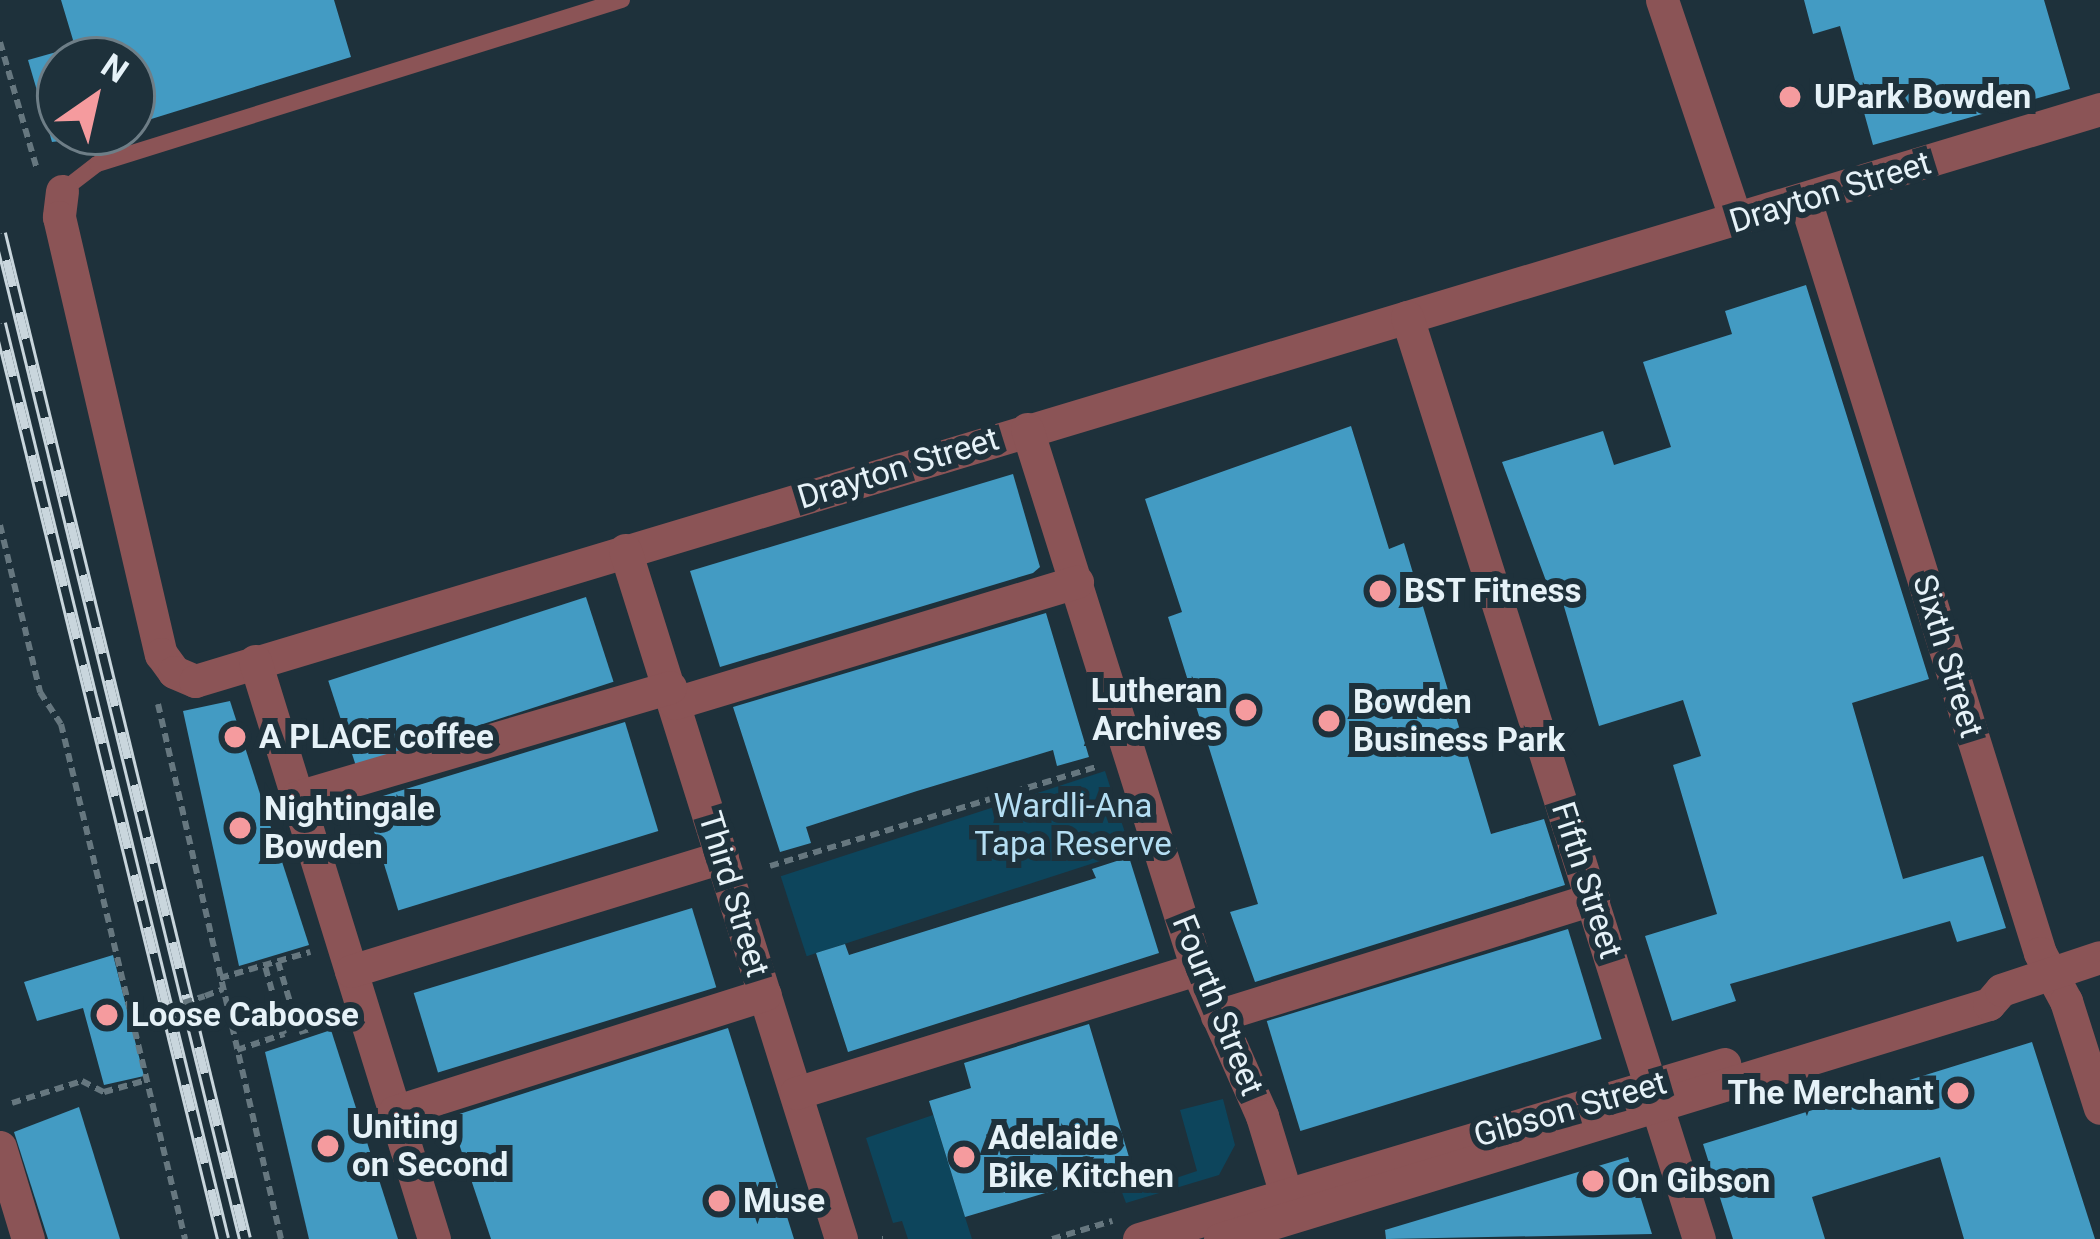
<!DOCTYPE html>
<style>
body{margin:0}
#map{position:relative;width:2100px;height:1239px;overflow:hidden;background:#1e313b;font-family:Roboto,sans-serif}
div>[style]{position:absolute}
.green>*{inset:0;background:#0d455c;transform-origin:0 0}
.building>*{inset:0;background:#439bc3;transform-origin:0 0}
.path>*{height:6px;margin-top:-3px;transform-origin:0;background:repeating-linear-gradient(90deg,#66777f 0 9px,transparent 0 15px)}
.lane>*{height:16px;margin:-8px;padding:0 8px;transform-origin:8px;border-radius:8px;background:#8b5456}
.street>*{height:33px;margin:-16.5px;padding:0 16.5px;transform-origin:16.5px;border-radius:16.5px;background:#8b5456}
.rail>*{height:14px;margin-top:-7px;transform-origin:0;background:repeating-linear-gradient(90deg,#1e313b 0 27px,#c9d6dd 0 54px);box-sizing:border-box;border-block:3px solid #c9d6dd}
.path-bridge>*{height:6px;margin-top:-3px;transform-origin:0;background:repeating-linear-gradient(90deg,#66777f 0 9px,transparent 0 15px)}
.dots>*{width:33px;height:33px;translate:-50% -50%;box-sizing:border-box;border:6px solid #1e313b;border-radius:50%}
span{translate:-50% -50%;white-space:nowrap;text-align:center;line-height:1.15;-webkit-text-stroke:12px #1e313b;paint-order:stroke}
.poi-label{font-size:33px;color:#e6f2f8;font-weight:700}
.left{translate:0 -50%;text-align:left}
.right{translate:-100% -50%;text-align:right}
.street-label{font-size:33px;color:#e6f2f8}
.park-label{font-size:33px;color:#b4def3}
.north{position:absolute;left:36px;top:36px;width:120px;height:120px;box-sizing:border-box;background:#1e313b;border:3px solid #6e7e87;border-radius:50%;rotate:34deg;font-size:33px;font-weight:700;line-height:48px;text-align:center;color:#e6f2f8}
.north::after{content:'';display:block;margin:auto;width:42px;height:54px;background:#f59b9e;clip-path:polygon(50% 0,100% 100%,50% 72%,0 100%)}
</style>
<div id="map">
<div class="green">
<div style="left:1105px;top:771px;width:84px;height:341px;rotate:72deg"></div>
<div style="clip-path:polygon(1223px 1099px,1235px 1145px,1219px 1175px,1126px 1203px,1118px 1182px,1170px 1166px,1173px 1179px,1197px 1171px,1180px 1110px)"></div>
<div style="clip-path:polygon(933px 1115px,965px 1217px,972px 1239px,908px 1239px,902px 1221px,893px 1223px,866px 1138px)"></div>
</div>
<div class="building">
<div style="clip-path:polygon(61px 0,334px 0,351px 57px,132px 125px,132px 60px,79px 60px)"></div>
<div style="clip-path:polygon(1804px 0,2044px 0,2070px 89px,1873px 145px,1840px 26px,1813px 34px)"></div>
<div style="clip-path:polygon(60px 51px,60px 141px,52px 142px,28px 60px)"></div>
<div style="clip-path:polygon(1806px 285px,1929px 679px,1852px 703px,1903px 879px,1983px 856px,2006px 928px,1957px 942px,1950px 921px,1730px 984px,1736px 1001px,1672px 1021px,1645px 936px,1717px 914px,1673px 765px,1701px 756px,1683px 700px,1599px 726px,1558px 586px,1549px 589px,1502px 462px,1603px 431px,1614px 465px,1671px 447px,1643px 362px,1732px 334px,1725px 311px)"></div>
<div style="clip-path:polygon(1351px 426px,1389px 549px,1404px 543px,1491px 834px,1544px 819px,1565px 885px,1255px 982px,1230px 912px,1258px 904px,1168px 617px,1182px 612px,1145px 499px)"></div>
<div style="clip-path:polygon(1013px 474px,1040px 567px,1033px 573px,720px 667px,690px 571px)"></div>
<div style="left:586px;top:597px;width:89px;height:271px;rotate:72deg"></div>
<div style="clip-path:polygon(1046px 613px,1089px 757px,1057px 766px,1053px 750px,917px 791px,806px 827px,811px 843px,780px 852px,733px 707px)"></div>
<div style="clip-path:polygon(230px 701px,309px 945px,239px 966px,183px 711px)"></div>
<div style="left:625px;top:722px;width:114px;height:272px;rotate:73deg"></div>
<div style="clip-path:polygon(1129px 857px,1159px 953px,848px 1052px,816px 953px,845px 944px,849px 955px,1096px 878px,1092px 869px)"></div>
<div style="left:692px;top:908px;width:83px;height:291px;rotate:73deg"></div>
<div style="left:1568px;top:929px;width:115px;height:315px;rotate:73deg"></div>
<div style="clip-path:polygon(113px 955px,144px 1076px,104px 1085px,83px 1008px,37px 1021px,24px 982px)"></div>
<div style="clip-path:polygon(1089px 1024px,1132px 1167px,965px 1217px,929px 1101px,971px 1088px,964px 1063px)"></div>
<div style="clip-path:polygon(728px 1028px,794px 1239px,491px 1239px,450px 1117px)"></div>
<div style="clip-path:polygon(331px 1030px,398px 1239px,309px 1239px,265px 1052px)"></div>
<div style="clip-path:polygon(2032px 1042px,2095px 1239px,1964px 1239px,1940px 1157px,1812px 1197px,1825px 1239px,1733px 1239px,1703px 1144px)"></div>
<div style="clip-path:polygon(79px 1107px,120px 1239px,48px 1239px,14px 1132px)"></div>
<div style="clip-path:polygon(1628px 1157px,1652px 1234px,1386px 1239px,1385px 1230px)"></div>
</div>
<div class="path">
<div style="left:0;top:42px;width:132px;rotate:73.8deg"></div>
<div style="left:0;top:525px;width:172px;rotate:76.5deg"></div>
<div style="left:40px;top:692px;width:38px;rotate:57deg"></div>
<div style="left:61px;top:724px;width:530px;rotate:76.46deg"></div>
<div style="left:158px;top:704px;width:549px;rotate:77.05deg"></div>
<div style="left:770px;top:866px;width:344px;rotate:-16.9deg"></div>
<div style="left:278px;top:962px;width:73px;rotate:73.3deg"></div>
<div style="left:299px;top:1032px;width:36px;rotate:-16deg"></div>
<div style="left:220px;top:978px;width:94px;rotate:-16.1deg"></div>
<div style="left:205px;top:996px;width:19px;rotate:-21deg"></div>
<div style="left:132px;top:1019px;width:24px;rotate:-17deg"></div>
<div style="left:237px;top:1050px;width:50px;rotate:-18.8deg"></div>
<div style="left:284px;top:1034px;width:71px;rotate:-105.6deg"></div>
<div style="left:12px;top:1103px;width:73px;rotate:-17.4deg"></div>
<div style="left:82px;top:1081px;width:25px;rotate:27deg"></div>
<div style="left:104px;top:1092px;width:45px;rotate:-15.6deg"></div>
<div style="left:882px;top:1239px;width:1px"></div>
<div style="left:1052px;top:1239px;width:63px;rotate:-16.7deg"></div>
</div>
<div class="lane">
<div style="left:62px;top:191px;width:44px;rotate:-37.6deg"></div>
<div style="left:97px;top:164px;width:550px;rotate:-17.35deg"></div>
</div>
<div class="street">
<div style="left:1662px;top:0;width:232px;rotate:71.4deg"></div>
<div style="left:62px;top:191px;width:26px;rotate:97deg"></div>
<div style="left:59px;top:217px;width:449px;rotate:76.9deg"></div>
<div style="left:161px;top:654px;width:22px;rotate:54deg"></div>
<div style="left:174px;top:672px;width:23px;rotate:23deg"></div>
<div style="left:195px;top:681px;width:1989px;rotate:-16.71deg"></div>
<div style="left:1805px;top:200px;width:789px;rotate:72.67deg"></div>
<div style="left:2040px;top:953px;width:55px;rotate:61.6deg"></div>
<div style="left:2066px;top:1001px;width:112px;rotate:72.4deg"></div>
<div style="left:1407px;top:317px;width:967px;rotate:72.43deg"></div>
<div style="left:1027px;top:429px;width:566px;rotate:72.53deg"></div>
<div style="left:1197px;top:969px;width:161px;rotate:66.1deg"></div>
<div style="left:1262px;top:1116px;width:99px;rotate:73deg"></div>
<div style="left:625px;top:550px;width:722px;rotate:72.59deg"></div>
<div style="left:255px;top:661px;width:605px;rotate:72.79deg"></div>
<div style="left:675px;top:703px;width:420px;rotate:-16.8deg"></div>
<div style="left:297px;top:797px;width:389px;rotate:-16.4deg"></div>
<div style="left:351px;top:971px;width:388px;rotate:-17.1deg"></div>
<div style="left:1217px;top:1016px;width:394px;rotate:-17.3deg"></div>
<div style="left:796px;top:1093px;width:420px;rotate:-17.2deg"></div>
<div style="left:394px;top:1112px;width:389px;rotate:-17.6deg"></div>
<div style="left:0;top:1147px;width:96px;rotate:73.1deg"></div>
<div style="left:1139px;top:1239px;width:611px;rotate:-16.65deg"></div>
<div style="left:1220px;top:1239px;width:804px;rotate:-16.99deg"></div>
<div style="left:1989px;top:1004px;width:18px;rotate:-49deg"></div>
<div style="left:2001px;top:990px;width:104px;rotate:-18.4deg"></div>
</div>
<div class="rail">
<div style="left:0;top:234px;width:1034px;rotate:76.3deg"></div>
<div style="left:0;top:324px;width:942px;rotate:76.3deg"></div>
</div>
<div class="path-bridge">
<div style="left:155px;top:1012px;width:52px;rotate:-17.7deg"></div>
</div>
<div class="dots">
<div style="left:1790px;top:97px;background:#f59b9e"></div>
<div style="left:1380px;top:591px;background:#f59b9e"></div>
<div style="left:1246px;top:710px;background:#f59b9e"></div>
<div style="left:1329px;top:721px;background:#f59b9e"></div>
<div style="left:235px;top:737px;background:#f59b9e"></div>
<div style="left:240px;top:828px;background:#f59b9e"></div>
<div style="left:107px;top:1015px;background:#f59b9e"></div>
<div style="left:1958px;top:1093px;background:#f59b9e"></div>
<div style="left:328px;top:1146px;background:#f59b9e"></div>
<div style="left:964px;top:1157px;background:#f59b9e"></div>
<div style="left:1593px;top:1181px;background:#f59b9e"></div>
<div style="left:719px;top:1201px;background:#f59b9e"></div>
</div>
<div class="poi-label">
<span class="left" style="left:1814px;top:97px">UPark Bowden</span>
<span class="left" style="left:1404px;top:591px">BST Fitness</span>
<span class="right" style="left:1222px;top:710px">Lutheran<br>Archives</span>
<span class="left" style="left:1353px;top:721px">Bowden<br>Business Park</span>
<span class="left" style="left:259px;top:737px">A PLACE coffee</span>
<span class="left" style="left:264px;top:828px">Nightingale<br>Bowden</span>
<span class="left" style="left:131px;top:1015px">Loose Caboose</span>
<span class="right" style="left:1934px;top:1093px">The Merchant</span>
<span class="left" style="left:352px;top:1146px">Uniting<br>on Second</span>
<span class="left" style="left:988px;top:1157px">Adelaide<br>Bike Kitchen</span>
<span class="left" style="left:1617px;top:1181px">On Gibson</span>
<span class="left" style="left:743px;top:1201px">Muse</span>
</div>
<div class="street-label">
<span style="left:1830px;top:192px;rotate:-17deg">Drayton Street</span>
<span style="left:898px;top:468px;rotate:-17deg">Drayton Street</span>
<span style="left:1948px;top:656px;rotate:73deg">Sixth Street</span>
<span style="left:1587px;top:880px;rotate:72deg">Fifth Street</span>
<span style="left:734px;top:894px;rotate:73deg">Third Street</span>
<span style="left:1218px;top:1005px;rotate:68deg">Fourth Street</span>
<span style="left:1570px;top:1109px;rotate:-16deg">Gibson Street</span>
</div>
<div class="park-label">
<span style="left:1073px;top:825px">Wardli-Ana<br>Tapa Reserve</span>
</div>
<div class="north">N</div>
</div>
